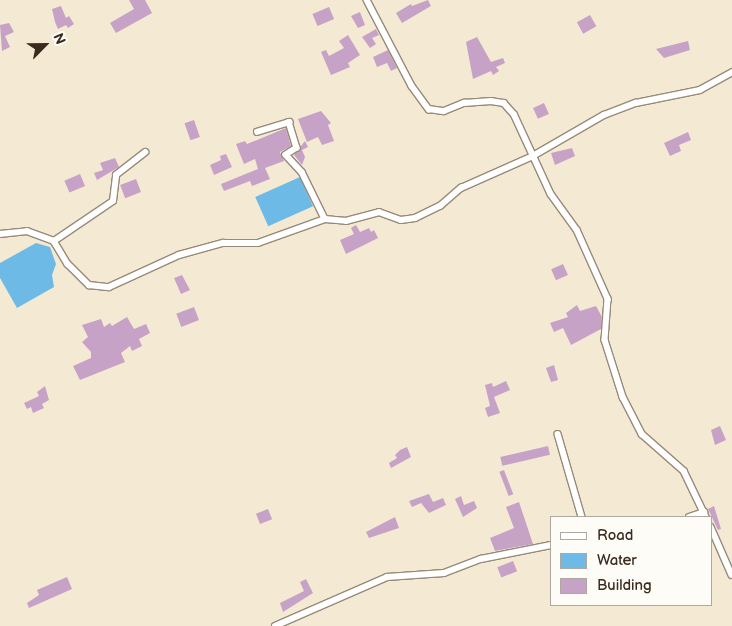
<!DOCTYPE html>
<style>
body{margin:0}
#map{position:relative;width:732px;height:626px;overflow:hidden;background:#f4ead4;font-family:"Balsamiq Sans",sans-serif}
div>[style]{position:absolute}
.water>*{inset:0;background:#6dbae7;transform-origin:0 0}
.building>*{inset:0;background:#c6a2c7;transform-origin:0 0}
.roads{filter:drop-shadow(1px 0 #988a79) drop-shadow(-1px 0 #988a79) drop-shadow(0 1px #988a79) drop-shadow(0 -1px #988a79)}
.minor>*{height:5.5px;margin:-2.75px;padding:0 2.75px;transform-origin:2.75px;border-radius:2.75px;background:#fff}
span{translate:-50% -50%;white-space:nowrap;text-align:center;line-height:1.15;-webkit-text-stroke:4.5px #fdfcf7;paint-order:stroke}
.legend{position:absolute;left:550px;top:516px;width:162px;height:90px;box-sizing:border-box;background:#fdfcf7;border:1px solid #afa8a0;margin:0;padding:6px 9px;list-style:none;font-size:15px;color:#3b2a1e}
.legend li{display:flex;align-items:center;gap:10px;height:25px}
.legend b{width:25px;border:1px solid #afa8a0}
.north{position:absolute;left:20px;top:20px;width:50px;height:50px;-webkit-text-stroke:4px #fdfcf7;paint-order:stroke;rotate:67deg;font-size:14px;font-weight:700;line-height:20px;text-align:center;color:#3b2a1e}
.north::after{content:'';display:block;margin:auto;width:18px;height:22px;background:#3b2a1e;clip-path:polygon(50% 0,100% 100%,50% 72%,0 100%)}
</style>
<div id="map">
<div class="water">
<div style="left:300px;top:177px;width:32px;height:49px;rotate:66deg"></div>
<div style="clip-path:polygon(36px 243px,50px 247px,56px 264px,52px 275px,54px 287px,17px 308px,0 278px,0 263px)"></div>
</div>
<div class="building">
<div style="clip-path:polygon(129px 0,145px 0,152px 13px,116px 33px,110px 23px,134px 9px)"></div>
<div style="clip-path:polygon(428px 0,431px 6px,402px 23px,396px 13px,411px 4px,412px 6px)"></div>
<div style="clip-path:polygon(61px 6px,66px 18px,69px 16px,74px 24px,68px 28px,66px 25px,58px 29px,55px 22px,52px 9px)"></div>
<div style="left:329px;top:7px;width:13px;height:18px;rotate:67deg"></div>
<div style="clip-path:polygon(360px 12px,365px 25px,358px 28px,351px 16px)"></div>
<div style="left:590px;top:15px;width:13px;height:15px;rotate:61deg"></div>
<div style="clip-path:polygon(9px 23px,14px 32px,5px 36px,10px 47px,2px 51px,0 25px)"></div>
<div style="clip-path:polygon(376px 29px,379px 35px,372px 38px,376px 44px,370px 48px,362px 37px)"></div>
<div style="clip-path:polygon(348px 35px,360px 55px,348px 63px,350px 67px,331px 75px,321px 52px,326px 50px,329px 56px,344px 48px,339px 41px)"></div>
<div style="clip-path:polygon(477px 37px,491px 62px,503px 58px,505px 63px,496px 67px,499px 71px,493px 75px,491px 71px,473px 79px,466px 42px)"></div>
<div style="clip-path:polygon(688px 41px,690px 50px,664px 58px,656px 49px)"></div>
<div style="clip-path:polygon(388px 50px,397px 68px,391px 71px,387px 63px,377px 67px,373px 57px)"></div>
<div style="left:544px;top:103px;width:12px;height:12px;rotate:66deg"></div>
<div style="clip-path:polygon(321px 111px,331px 123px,328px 125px,334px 141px,322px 145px,318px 137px,307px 142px,298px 119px)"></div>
<div style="left:194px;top:120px;width:18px;height:10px;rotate:71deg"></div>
<div style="clip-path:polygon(286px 128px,291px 146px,280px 152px,284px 161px,265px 168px,270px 179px,252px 186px,250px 181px,224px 191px,221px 184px,258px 169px,255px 159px,244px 164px,236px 144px,245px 141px,247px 144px)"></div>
<div style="clip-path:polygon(688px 132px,691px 140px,679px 145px,681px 151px,670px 156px,664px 143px)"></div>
<div style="clip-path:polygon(305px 141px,308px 147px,302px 150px,305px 157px,302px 165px,294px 155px)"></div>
<div style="clip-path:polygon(572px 148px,575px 156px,555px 165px,551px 153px)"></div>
<div style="clip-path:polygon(226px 154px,232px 167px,214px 175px,210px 165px,221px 160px,220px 156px)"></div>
<div style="clip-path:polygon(115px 158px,119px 167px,97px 180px,94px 173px,103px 170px,100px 163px)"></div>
<div style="left:80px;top:174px;width:13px;height:17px;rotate:67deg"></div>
<div style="left:136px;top:179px;width:14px;height:17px;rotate:69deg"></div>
<div style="clip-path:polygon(356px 225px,360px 232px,369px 228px,371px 232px,374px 230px,378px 238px,346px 254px,340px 240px,354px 234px,351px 228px)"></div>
<div style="left:563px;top:264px;width:12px;height:13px;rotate:66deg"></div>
<div style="clip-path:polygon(182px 275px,190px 290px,181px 294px,174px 278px)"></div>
<div style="clip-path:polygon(577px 305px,580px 311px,596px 306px,602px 317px,601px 329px,571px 345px,563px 328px,554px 332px,550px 323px,568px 317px,566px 313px)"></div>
<div style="left:194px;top:307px;width:14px;height:19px;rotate:69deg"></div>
<div style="clip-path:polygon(127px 317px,134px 329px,146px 324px,150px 333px,139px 339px,142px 346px,132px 351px,130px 346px,121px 353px,125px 362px,80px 380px,73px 366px,91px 358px,91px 352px,82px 342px,88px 337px,82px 325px,101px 319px,104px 327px,110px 323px,112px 326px)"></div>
<div style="clip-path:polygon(554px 365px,558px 380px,551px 382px,546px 368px)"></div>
<div style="clip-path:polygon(506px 381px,510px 390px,494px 397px,500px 413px,488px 417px,485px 408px,490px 406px,485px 385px,492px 383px,493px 387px)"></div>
<div style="clip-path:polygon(45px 386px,49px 400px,42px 404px,44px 408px,33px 413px,31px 407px,27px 409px,24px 403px,39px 396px,37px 392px)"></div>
<div style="clip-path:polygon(720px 426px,726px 440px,715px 445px,711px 430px)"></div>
<div style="left:548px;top:446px;width:9px;height:49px;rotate:77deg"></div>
<div style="clip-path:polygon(407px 447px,411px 457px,391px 468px,389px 463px,397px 458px,395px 455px,400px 450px)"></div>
<div style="left:504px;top:470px;width:26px;height:5px;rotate:69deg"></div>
<div style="clip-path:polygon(429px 494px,433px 502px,443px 498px,446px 505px,429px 513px,421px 503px,412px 507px,409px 501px)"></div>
<div style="clip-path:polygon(461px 496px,464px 505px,474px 501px,477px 508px,463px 517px,455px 499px)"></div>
<div style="clip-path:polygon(519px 502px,533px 544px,495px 551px,490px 538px,514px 528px,506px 507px)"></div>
<div style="clip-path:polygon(714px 506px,721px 529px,718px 530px,708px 509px)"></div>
<div style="left:268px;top:509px;width:11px;height:13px;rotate:68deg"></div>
<div style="clip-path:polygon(395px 517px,399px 528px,369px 538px,366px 532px)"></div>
<div style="left:513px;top:561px;width:11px;height:17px;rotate:68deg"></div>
<div style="clip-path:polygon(67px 577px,72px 589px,29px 608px,27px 603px,39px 595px,37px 590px)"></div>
<div style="clip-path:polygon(306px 579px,313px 593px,283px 612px,280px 603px,304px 591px,300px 582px)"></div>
</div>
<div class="roads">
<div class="minor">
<div style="left:367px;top:0;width:97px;rotate:62.4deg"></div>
<div style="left:412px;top:86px;width:29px;rotate:54deg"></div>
<div style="left:429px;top:109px;width:15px;rotate:8deg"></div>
<div style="left:444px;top:111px;width:22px;rotate:-22deg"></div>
<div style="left:464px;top:103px;width:27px;rotate:-4deg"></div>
<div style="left:491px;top:101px;width:13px;rotate:9deg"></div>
<div style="left:504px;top:103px;width:15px;rotate:48deg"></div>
<div style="left:514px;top:114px;width:88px;rotate:65.2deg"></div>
<div style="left:551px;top:194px;width:44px;rotate:54.2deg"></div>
<div style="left:577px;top:230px;width:76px;rotate:65.8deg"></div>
<div style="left:608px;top:299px;width:41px;rotate:94.2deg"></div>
<div style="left:605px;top:340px;width:60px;rotate:72.5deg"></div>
<div style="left:623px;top:397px;width:42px;rotate:62.8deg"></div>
<div style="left:642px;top:434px;width:56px;rotate:41.4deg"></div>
<div style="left:684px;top:471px;width:51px;rotate:64.4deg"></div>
<div style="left:257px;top:132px;width:34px;rotate:-17deg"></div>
<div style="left:289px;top:122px;width:27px;rotate:73deg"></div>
<div style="left:297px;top:148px;width:13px;rotate:148deg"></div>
<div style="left:286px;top:155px;width:23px;rotate:47deg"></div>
<div style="left:302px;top:172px;width:52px;rotate:63.9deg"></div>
<div style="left:0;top:234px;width:27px;rotate:-6deg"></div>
<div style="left:27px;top:231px;width:29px;rotate:20deg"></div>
<div style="left:54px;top:241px;width:27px;rotate:59deg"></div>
<div style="left:68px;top:264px;width:30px;rotate:45deg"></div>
<div style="left:89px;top:285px;width:20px;rotate:6deg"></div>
<div style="left:109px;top:287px;width:77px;rotate:-24.6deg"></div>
<div style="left:179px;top:255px;width:46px;rotate:-15.3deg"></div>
<div style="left:223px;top:243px;width:35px"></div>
<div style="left:258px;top:243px;width:71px;rotate:-19.7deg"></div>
<div style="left:325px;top:219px;width:21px;rotate:5deg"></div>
<div style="left:346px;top:221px;width:34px;rotate:-15deg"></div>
<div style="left:379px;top:212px;width:23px;rotate:20deg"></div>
<div style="left:401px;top:220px;width:14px;rotate:-8deg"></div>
<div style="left:415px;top:218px;width:28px;rotate:-26deg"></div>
<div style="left:440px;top:206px;width:28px;rotate:-41deg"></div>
<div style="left:461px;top:188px;width:79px;rotate:-24deg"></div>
<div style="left:533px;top:156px;width:82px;rotate:-30deg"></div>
<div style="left:604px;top:115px;width:34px;rotate:-21deg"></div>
<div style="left:636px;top:103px;width:65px;rotate:-11.5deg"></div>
<div style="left:700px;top:90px;width:37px;rotate:-29deg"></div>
<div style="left:54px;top:241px;width:71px;rotate:-34.1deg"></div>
<div style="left:113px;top:201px;width:26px;rotate:-83deg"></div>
<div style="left:116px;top:175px;width:37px;rotate:-38deg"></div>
<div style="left:558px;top:434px;width:86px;rotate:73.9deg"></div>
<div style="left:689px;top:517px;width:16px;rotate:-18deg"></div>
<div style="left:711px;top:527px;width:52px;rotate:66.4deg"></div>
<div style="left:275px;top:626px;width:122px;rotate:-23.6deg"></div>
<div style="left:387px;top:577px;width:57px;rotate:-4deg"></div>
<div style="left:444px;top:573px;width:40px;rotate:-21deg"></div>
<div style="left:481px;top:559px;width:71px;rotate:-11.3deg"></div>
</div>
</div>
<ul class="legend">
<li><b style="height:6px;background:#fff"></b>Road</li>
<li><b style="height:14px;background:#6dbae7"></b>Water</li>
<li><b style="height:14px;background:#c6a2c7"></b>Building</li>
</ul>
<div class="north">N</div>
</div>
